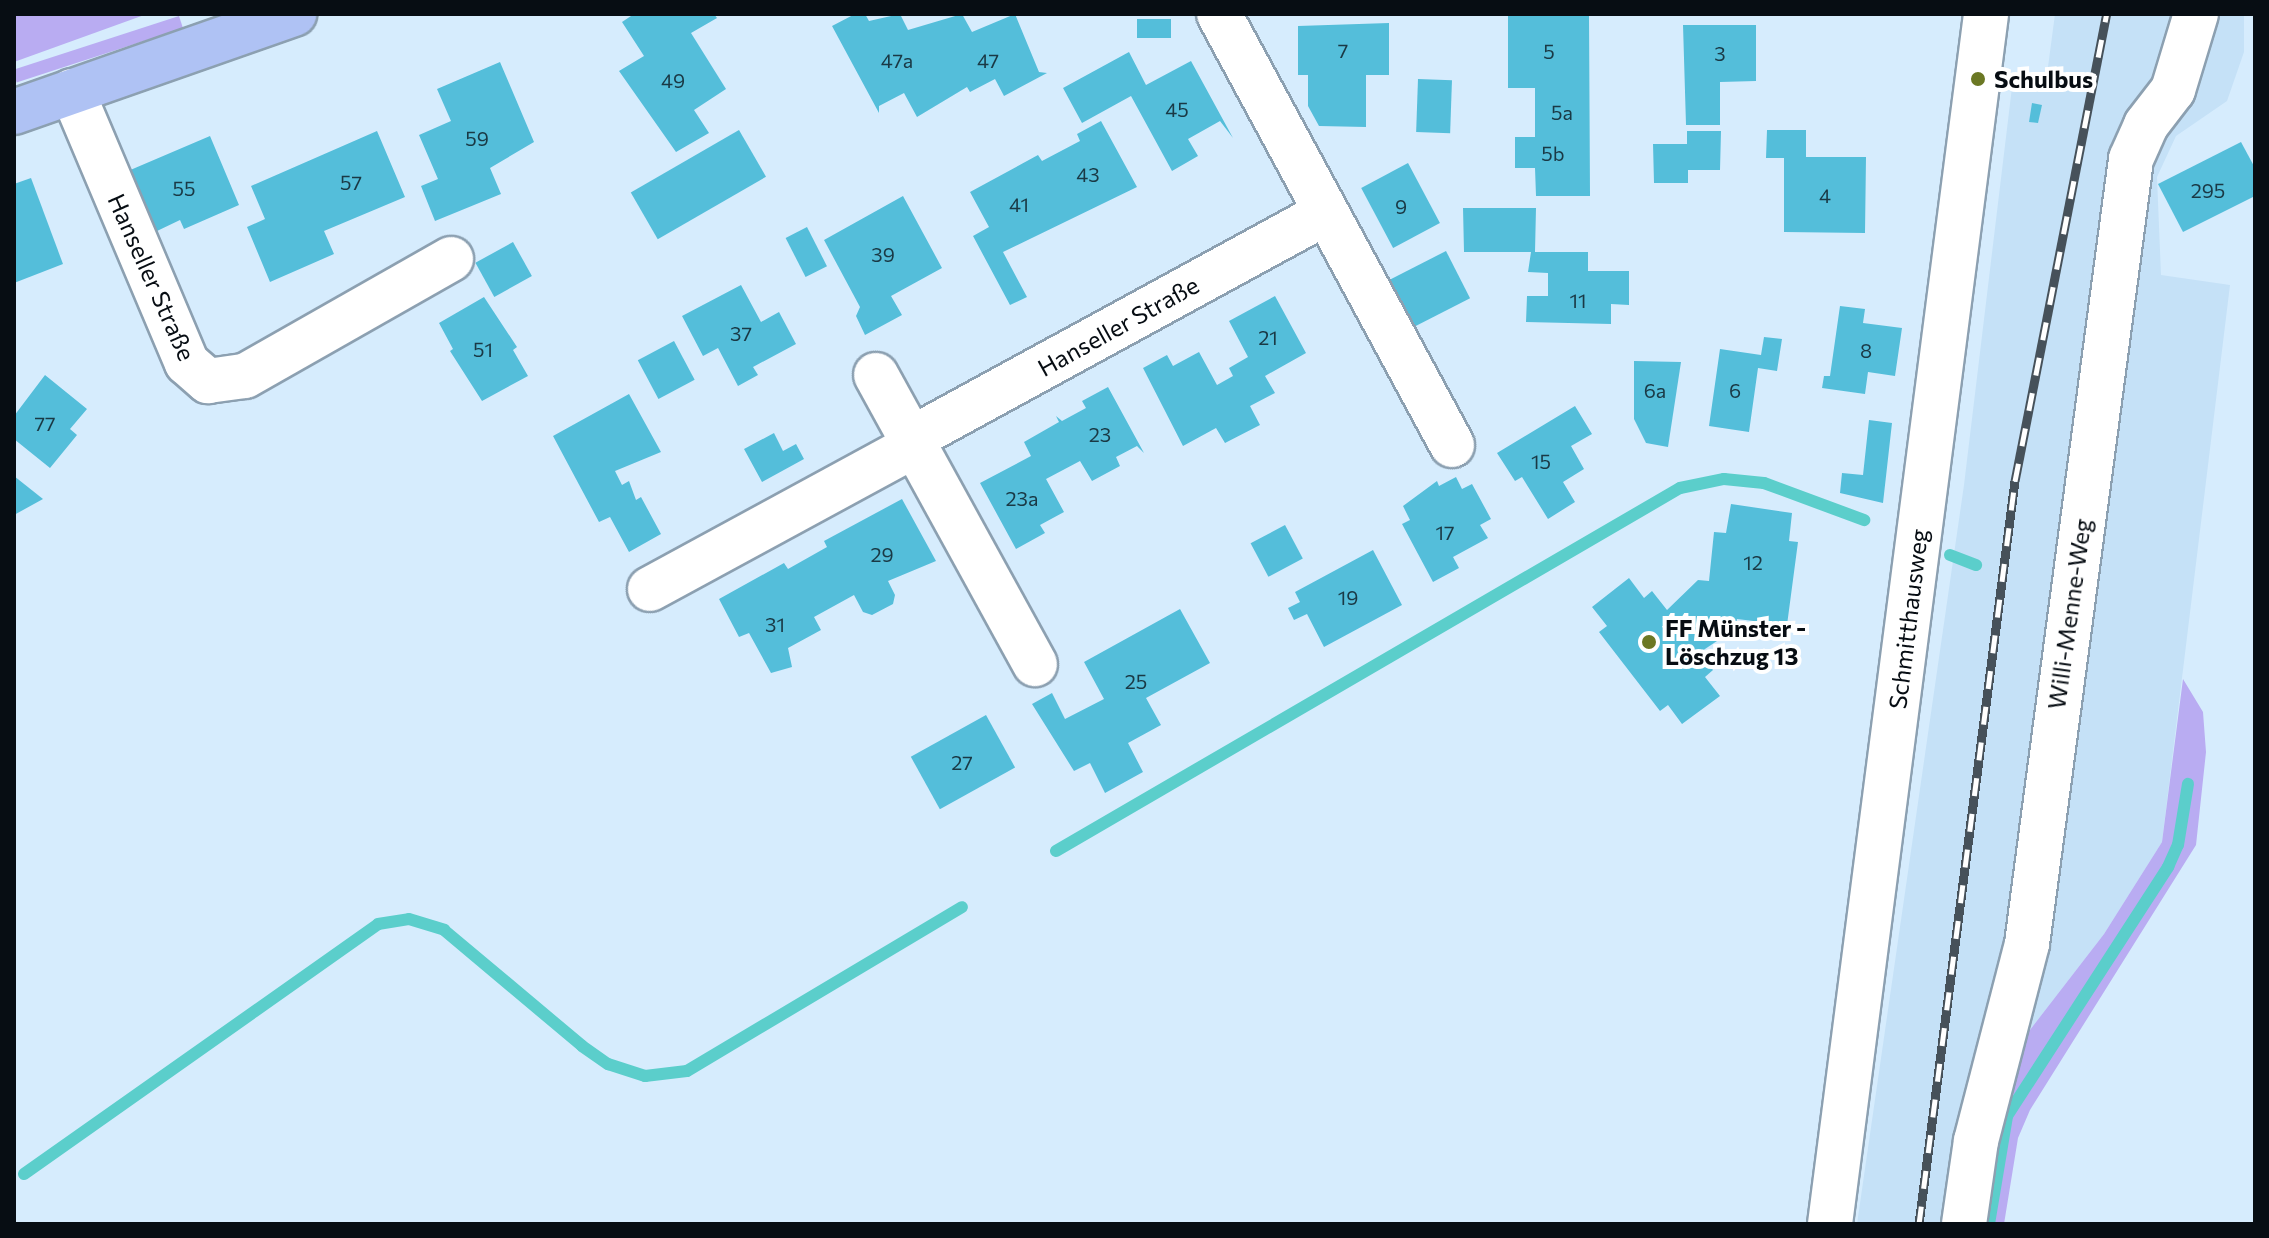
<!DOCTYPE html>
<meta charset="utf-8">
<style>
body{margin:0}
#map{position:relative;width:2269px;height:1238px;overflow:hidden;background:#d6ecfd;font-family:Commissioner,sans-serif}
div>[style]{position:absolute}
.built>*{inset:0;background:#c5e1f7}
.green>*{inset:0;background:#b9acf2;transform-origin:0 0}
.stream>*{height:12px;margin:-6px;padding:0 6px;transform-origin:6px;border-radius:6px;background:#5bcecb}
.building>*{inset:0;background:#54beda;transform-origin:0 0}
.roads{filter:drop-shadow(2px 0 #8ca0b1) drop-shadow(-2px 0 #8ca0b1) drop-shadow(0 2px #8ca0b1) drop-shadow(0 -2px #8ca0b1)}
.minor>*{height:44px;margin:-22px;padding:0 22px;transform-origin:22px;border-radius:22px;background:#fff}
.major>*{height:44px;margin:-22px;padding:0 22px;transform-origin:22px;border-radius:22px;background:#afc2f4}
.rail>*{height:9px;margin-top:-4.5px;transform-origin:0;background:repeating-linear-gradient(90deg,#fff 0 18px,#46515a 0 36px);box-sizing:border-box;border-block:2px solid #46515a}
.dots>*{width:22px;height:22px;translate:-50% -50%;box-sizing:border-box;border:4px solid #fff;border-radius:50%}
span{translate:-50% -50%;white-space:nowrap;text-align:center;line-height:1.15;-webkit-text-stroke:8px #fff;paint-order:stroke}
.number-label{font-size:20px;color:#1a3945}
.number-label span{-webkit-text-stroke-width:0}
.poi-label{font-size:24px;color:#070d13;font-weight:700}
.left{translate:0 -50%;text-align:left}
.street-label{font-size:24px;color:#070d13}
.frame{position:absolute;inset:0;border:16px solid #070d13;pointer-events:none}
</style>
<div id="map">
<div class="built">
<div style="clip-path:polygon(2055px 14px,2244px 14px,2244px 52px,2227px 101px,2176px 136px,2157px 177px,2161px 275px,2230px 285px,2162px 842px,2104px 934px,2016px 1048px,2005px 947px,1967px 1083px,1946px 1224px,1857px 1224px,1964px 485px,2013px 79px,2046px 82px)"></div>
</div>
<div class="green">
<div style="clip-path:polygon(14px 14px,147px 14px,14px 62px)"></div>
<div style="left:179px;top:16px;width:13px;height:175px;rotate:72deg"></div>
<div style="clip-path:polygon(2183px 679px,2203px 712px,2206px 752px,2196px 845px,2030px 1110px,2018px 1138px,2004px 1224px,1972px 1224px,2016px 1048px,2104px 934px,2162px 842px)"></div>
</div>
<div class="stream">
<div style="left:1950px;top:555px;width:28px;rotate:21deg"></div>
<div style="left:1056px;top:851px;width:722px;rotate:-30.19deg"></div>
<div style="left:1680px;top:488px;width:45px;rotate:-11.6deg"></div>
<div style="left:1724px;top:479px;width:40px;rotate:5.7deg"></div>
<div style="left:1764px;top:483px;width:107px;rotate:20.3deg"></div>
<div style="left:24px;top:1174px;width:433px;rotate:-35.2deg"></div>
<div style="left:378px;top:924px;width:31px;rotate:-9deg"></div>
<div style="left:409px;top:919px;width:37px;rotate:17deg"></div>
<div style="left:444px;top:930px;width:180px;rotate:40deg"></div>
<div style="left:582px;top:1046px;width:32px;rotate:35deg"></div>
<div style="left:608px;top:1064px;width:39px;rotate:18deg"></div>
<div style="left:645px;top:1076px;width:42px;rotate:-6.8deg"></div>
<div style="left:687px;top:1071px;width:320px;rotate:-30.8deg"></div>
<div style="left:1989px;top:1224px;width:109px;rotate:-80.5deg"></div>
<div style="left:2007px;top:1116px;width:297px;rotate:-57.1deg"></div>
<div style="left:2168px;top:867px;width:24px;rotate:-66deg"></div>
<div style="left:2178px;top:845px;width:62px;rotate:-80.7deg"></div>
</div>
<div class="building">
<div style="clip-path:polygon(634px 14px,714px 14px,717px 18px,691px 33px,726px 89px,694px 110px,709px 133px,676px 152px,619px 71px,644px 56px,622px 22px)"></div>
<div style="clip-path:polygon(855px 14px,865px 14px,869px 21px,900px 14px,908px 30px,962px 14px,972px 32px,1015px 14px,1039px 72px,1047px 73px,1004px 96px,995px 79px,970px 92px,967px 87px,917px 117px,904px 93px,879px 106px,879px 113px,832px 26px)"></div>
<div style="clip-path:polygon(1508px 14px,1589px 14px,1590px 196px,1536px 196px,1535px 168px,1515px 168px,1515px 137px,1535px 137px,1535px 88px,1508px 88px)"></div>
<div style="left:1171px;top:19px;width:19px;height:34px;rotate:90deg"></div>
<div style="clip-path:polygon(1389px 23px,1389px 75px,1366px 75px,1366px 127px,1319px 126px,1308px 106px,1308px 75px,1298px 75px,1298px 26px)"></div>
<div style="clip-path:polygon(1683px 25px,1756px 25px,1756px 81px,1720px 82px,1720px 125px,1686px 125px)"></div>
<div style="clip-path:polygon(1129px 52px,1146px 85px,1191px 61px,1233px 138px,1220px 121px,1188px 139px,1198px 156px,1172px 171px,1131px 96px,1082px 123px,1063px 88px)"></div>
<div style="clip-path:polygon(500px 62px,534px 142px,490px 168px,501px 194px,435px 221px,421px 186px,438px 179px,419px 135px,451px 121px,437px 89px)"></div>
<div style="left:1418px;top:79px;width:34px;height:53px;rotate:2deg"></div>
<div style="clip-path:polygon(2032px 103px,2042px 105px,2038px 123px,2029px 122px)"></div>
<div style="clip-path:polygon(1101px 121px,1137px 187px,1003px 252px,1027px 297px,1010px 305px,973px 236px,989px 227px,970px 192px,1038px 155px,1042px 161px,1080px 141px,1077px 134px)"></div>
<div style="left:739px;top:130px;width:54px;height:125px;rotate:60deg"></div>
<div style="clip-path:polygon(1767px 130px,1806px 130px,1806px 157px,1866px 157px,1865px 233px,1784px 232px,1784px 158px,1766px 158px)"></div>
<div style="clip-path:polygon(377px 131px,405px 197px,324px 231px,334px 254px,270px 282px,247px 227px,265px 219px,251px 186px)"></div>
<div style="clip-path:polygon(1687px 131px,1721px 131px,1720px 170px,1688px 170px,1688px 183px,1654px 183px,1653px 144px,1687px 144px)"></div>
<div style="clip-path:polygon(210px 136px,239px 205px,184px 229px,180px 220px,157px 231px,162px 251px,128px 171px)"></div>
<div style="clip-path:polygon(2241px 142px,2255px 168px,2255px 196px,2183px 232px,2158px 184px)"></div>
<div style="left:1408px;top:163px;width:68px;height:53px;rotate:62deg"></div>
<div style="clip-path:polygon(31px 178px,63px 264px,14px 283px,14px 184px)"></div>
<div style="clip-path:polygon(903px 196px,942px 268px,891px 296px,902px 315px,865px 335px,856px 316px,860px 307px,824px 240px)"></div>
<div style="clip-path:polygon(1463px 208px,1536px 208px,1535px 252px,1588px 252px,1588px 271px,1629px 271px,1629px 305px,1611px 304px,1611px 324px,1526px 322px,1527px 296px,1548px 296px,1548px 273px,1528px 272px,1531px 252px,1464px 252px)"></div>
<div style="left:807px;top:227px;width:44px;height:24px;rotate:63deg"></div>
<div style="left:513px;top:242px;width:39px;height:43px;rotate:61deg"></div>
<div style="left:1446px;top:251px;width:53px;height:67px;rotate:63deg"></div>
<div style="clip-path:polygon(741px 285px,761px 322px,779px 312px,796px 344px,753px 367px,758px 375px,738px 386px,718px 348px,703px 356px,682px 316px)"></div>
<div style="clip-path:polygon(1275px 296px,1306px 353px,1265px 376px,1275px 393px,1250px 406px,1260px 425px,1225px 443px,1216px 428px,1183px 446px,1143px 368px,1167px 355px,1173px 366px,1199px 352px,1217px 385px,1233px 376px,1229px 368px,1248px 357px,1229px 321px)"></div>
<div style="clip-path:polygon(484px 297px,517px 347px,513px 350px,528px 376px,482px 401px,450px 351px,453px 349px,439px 323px)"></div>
<div style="clip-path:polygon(1840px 306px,1865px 309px,1863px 323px,1902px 328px,1895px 376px,1868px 372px,1865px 394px,1822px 388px,1824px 376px,1830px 376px)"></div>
<div style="clip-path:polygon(1764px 337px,1782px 339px,1777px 371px,1758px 368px,1749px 432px,1709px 426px,1720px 349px,1761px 355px)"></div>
<div style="left:674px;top:341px;width:44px;height:41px;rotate:62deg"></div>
<div style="clip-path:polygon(1634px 361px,1681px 362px,1668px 447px,1646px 443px,1634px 419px)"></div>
<div style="clip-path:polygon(45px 375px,87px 409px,70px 429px,77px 435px,50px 468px,14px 439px,14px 416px)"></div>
<div style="clip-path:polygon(1108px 387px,1144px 453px,1137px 446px,1116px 457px,1120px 466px,1092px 481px,1080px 461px,1046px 479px,1064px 512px,1040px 525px,1045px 533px,1016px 549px,980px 483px,1031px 456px,1024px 442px,1059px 422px,1056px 416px,1062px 421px,1086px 408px,1082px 401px)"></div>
<div style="clip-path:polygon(629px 394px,661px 452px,615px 471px,622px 485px,629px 481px,636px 500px,641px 497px,661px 534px,629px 552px,610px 517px,599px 522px,553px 436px)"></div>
<div style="clip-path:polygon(1575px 406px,1592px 434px,1571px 446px,1584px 469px,1563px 482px,1575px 502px,1548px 519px,1522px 477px,1515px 481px,1497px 453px)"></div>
<div style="clip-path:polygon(1869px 420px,1892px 423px,1883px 503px,1840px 493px,1842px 473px,1863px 475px)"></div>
<div style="clip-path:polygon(774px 433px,783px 451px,796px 444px,804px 459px,762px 482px,744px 449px)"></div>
<div style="clip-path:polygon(14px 476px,43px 499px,14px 515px)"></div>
<div style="clip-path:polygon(1456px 477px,1462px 489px,1472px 484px,1491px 519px,1480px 525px,1488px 538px,1453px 557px,1459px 568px,1433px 582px,1402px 524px,1410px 520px,1403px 506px,1437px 481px,1439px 486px)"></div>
<div style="clip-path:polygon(902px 499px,936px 561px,888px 581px,895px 595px,893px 604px,872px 615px,863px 612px,854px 595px,814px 617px,821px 630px,788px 648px,792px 667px,771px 673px,749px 633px,739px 637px,719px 599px,784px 563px,788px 569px,827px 547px,824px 541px)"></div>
<div style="clip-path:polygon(1731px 504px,1792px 513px,1789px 541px,1798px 542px,1787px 625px,1737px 619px,1735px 629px,1699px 653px,1713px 670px,1705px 677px,1720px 696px,1682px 724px,1668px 705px,1660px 711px,1599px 632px,1607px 626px,1592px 607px,1629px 578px,1644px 598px,1652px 591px,1667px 610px,1698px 580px,1709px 581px,1714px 532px,1726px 533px)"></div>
<div style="left:1285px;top:525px;width:38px;height:39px;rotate:62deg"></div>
<div style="clip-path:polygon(1373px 550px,1402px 605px,1324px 647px,1307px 614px,1294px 620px,1288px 608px,1300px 602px,1295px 592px)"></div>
<div style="clip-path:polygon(1180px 609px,1210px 663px,1146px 698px,1161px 725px,1128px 743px,1143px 772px,1105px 793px,1090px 763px,1074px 771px,1032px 704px,1052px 693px,1065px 719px,1104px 699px,1084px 662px)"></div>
<div style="left:986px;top:715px;width:60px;height:86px;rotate:61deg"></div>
</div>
<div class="roads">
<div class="minor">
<div style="left:1219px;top:14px;width:490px;rotate:61.6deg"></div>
<div style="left:72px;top:91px;width:295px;rotate:67.1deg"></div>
<div style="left:187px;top:363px;width:28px;rotate:41deg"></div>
<div style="left:208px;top:381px;width:37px;rotate:-8deg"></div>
<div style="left:245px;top:376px;width:237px;rotate:-29.6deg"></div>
<div style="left:876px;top:375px;width:330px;rotate:61.2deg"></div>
<div style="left:911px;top:439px;width:472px;rotate:-28.6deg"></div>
<div style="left:650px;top:589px;width:302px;rotate:-28.5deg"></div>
<div style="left:1830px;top:1224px;width:1220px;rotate:-82.65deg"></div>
<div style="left:1964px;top:1224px;width:84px;rotate:-81.8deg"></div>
<div style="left:1976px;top:1141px;width:203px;rotate:-75.5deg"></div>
<div style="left:2027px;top:944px;width:792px;rotate:-82.45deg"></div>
<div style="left:2131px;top:159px;width:37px;rotate:-66deg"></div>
<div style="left:2146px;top:125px;width:44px;rotate:-52.4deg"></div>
<div style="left:2173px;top:90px;width:79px;rotate:-73.2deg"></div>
</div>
<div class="major">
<div style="left:14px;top:112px;width:297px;rotate:-19.3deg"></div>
</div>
</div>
<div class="rail">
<div style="left:1919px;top:1224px;width:749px;rotate:-82.64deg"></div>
<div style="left:2015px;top:481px;width:476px;rotate:-78.9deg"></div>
</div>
<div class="dots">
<div style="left:1978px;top:79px;background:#6b7824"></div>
<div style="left:1649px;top:642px;background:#6b7824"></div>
</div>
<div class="number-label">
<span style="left:1343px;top:50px">7</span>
<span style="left:1549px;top:51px">5</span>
<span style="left:1720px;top:53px">3</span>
<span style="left:897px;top:60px">47a</span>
<span style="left:988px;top:60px">47</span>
<span style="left:673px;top:80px">49</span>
<span style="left:1177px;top:109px">45</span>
<span style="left:1562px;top:112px">5a</span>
<span style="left:477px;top:138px">59</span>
<span style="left:1553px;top:153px">5b</span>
<span style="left:1088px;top:174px">43</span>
<span style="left:351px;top:182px">57</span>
<span style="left:184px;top:188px">55</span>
<span style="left:2208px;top:190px">295</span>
<span style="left:1825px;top:195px">4</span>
<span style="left:1019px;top:204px">41</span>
<span style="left:1401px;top:206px">9</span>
<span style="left:883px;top:254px">39</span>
<span style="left:1578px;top:300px">11</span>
<span style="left:741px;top:333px">37</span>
<span style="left:1268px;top:337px">21</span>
<span style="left:483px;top:349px">51</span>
<span style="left:1866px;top:350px">8</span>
<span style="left:1655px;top:390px">6a</span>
<span style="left:1735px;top:390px">6</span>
<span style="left:45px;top:423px">77</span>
<span style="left:1100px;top:434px">23</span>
<span style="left:1541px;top:461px">15</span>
<span style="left:1022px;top:498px">23a</span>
<span style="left:1445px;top:532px">17</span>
<span style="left:882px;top:554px">29</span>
<span style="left:1753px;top:562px">12</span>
<span style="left:1348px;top:597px">19</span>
<span style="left:775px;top:624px">31</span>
<span style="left:1136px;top:681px">25</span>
<span style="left:962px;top:762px">27</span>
</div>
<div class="poi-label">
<span class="left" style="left:1994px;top:79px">Schulbus</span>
<span class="left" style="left:1665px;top:642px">FF Münster -<br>Löschzug 13</span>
</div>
<div class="street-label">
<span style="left:152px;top:277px;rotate:66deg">Hanseller Straße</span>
<span style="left:1118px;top:326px;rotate:-29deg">Hanseller Straße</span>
<span style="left:2069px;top:614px;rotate:-82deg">Willi-Menne-Weg</span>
<span style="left:1908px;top:619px;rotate:-83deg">Schmitthausweg</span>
</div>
<div class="frame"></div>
</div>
